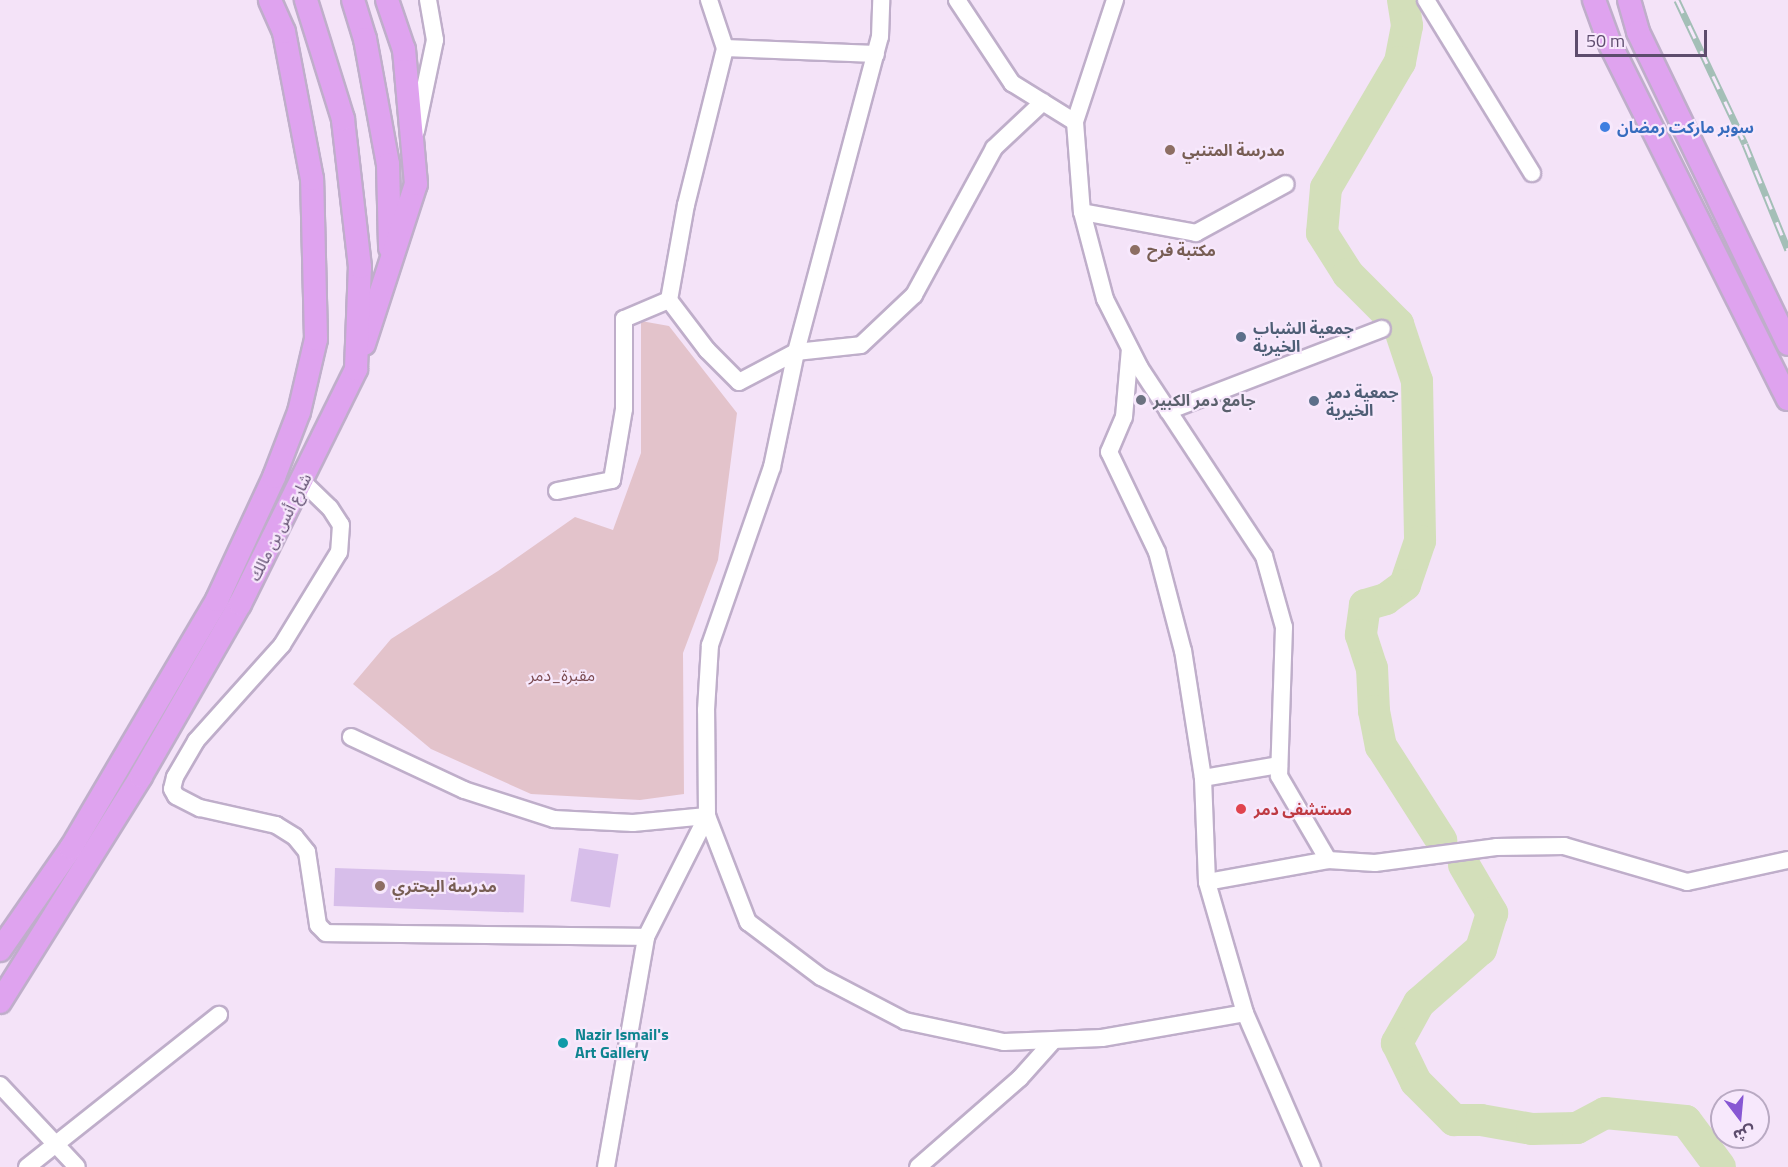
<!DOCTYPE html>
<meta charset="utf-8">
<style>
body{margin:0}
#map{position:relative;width:1788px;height:1167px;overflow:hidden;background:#f4e3f8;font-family:"Titillium Web","Noto Sans Arabic",sans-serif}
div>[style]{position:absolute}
.green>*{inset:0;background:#e3c3cb}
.river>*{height:32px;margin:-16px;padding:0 16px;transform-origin:16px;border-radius:16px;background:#d3dfba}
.building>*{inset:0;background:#d7beea;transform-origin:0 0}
.roads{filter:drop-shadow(2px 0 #bfaeca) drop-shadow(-2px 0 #bfaeca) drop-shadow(0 2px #bfaeca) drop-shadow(0 -2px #bfaeca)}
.minor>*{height:16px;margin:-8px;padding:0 8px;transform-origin:8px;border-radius:8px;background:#fff}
.major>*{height:22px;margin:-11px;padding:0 11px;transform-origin:11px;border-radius:11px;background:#dfa3ef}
.rail>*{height:7px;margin-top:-3.5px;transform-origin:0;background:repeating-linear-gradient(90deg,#f7e8fc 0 14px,#a4bfb7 0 28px);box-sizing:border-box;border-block:2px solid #a4bfb7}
.dots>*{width:16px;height:16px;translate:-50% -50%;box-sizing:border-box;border:3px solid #f7e8fc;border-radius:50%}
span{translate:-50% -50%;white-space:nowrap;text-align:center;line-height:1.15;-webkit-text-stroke:4.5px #f7e8fc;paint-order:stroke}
.shop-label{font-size:16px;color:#366cbe;font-weight:700}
.left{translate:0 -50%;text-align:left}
.education-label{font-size:16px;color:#785e54;font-weight:700}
.service-label{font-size:16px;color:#4e5e75;font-weight:700}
.worship-label{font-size:16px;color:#5b616d;font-weight:700}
.street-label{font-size:16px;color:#5d4c6d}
.park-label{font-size:16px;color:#7c4c52}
.health-label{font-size:16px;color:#be3a42;font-weight:700}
.culture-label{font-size:16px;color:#0d838f;font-weight:700}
.north{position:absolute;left:1710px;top:1089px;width:60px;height:60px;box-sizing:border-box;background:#f7e8fc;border:2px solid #b9aac3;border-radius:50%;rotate:164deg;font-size:16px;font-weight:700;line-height:24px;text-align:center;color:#5d4c6d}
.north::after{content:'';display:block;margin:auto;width:21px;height:27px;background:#8757d3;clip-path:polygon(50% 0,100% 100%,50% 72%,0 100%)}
.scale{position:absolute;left:1575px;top:30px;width:132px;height:27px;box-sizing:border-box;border:3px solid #5d4c6d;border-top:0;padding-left:8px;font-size:18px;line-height:21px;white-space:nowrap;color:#5d4c6d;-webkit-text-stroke:4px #f7e8fc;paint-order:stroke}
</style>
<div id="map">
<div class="green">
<div style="clip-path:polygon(641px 321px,669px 326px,737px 413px,718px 560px,683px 653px,684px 794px,640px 800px,531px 794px,431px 749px,353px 684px,391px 639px,498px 571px,575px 517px,613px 530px,641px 453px)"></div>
</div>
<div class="river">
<div style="left:1403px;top:0;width:26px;rotate:81deg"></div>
<div style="left:1407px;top:26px;width:37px;rotate:101deg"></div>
<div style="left:1400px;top:62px;width:146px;rotate:120.4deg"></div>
<div style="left:1326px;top:188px;width:45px;rotate:95.1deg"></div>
<div style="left:1322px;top:233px;width:49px;rotate:57.6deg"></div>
<div style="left:1348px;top:274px;width:71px;rotate:45deg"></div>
<div style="left:1398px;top:324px;width:60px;rotate:71.6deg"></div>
<div style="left:1417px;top:381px;width:160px;rotate:88.9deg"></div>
<div style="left:1420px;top:541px;width:46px;rotate:108.8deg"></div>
<div style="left:1405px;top:585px;width:24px;rotate:144deg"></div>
<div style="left:1386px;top:599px;width:22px;rotate:164deg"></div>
<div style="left:1365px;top:605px;width:30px;rotate:98deg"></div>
<div style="left:1361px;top:635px;width:35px;rotate:72deg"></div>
<div style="left:1372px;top:668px;width:43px;rotate:87.3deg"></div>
<div style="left:1374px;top:711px;width:36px;rotate:79deg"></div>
<div style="left:1381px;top:746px;width:112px;rotate:57.4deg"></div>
<div style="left:1464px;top:865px;width:56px;rotate:59.7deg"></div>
<div style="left:1492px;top:913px;width:38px;rotate:107deg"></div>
<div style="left:1481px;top:949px;width:82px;rotate:138.9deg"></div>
<div style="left:1419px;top:1003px;width:46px;rotate:118.8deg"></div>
<div style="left:1397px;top:1043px;width:43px;rotate:64deg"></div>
<div style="left:1416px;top:1082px;width:54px;rotate:45deg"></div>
<div style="left:1454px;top:1120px;width:27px"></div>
<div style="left:1481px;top:1120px;width:52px;rotate:10deg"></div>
<div style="left:1532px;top:1129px;width:45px;rotate:-1.3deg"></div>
<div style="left:1577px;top:1128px;width:32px;rotate:-28deg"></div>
<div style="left:1605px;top:1113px;width:81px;rotate:5.6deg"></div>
<div style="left:1686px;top:1121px;width:57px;rotate:53.5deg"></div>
</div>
<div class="building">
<div style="left:579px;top:848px;width:40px;height:54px;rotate:9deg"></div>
<div style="left:335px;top:868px;width:190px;height:38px;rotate:2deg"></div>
</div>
<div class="roads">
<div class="minor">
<div style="left:709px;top:0;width:51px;rotate:71.6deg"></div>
<div style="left:725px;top:48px;width:151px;rotate:2.3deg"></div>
<div style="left:957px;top:0;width:100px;rotate:56.5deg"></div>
<div style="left:1012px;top:83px;width:74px;rotate:31.8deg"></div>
<div style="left:1115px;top:0;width:128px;rotate:108.2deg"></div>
<div style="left:1075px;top:122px;width:90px;rotate:85.6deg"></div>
<div style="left:1082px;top:212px;width:90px;rotate:75.2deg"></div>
<div style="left:1105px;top:299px;width:77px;rotate:63.1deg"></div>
<div style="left:1140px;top:368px;width:225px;rotate:56.6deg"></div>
<div style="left:1264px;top:556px;width:74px;rotate:74.3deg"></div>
<div style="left:1284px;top:627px;width:149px;rotate:91.9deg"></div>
<div style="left:1279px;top:776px;width:97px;rotate:59.7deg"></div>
<div style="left:1426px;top:0;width:203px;rotate:58.5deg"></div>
<div style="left:416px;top:131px;width:93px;rotate:-78.2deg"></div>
<div style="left:435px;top:40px;width:41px;rotate:-99.9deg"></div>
<div style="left:1082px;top:212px;width:116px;rotate:10.4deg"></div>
<div style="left:1196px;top:233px;width:102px;rotate:-28.6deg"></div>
<div style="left:669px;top:300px;width:97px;rotate:-79.9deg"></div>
<div style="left:686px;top:205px;width:162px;rotate:-76deg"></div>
<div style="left:1168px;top:411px;width:229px;rotate:-21deg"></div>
<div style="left:303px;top:482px;width:37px;rotate:44deg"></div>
<div style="left:330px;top:508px;width:20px;rotate:57deg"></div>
<div style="left:341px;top:525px;width:27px;rotate:94deg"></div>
<div style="left:339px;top:552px;width:109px;rotate:121.5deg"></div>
<div style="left:282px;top:645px;width:129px;rotate:131.9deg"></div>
<div style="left:196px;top:741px;width:42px;rotate:120.3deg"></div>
<div style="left:175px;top:777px;width:12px;rotate:104deg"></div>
<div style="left:172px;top:789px;width:8px;rotate:60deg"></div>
<div style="left:176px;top:796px;width:27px;rotate:27deg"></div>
<div style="left:200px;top:808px;width:78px;rotate:12.6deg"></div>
<div style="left:276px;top:825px;width:22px;rotate:32deg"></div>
<div style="left:295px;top:837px;width:19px;rotate:51deg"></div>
<div style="left:307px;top:852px;width:74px;rotate:81.4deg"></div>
<div style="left:318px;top:925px;width:11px;rotate:45deg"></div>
<div style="left:326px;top:933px;width:320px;rotate:0.7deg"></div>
<div style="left:557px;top:491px;width:56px;rotate:-11.3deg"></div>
<div style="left:612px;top:480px;width:72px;rotate:-80.4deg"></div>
<div style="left:624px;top:409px;width:90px;rotate:-90deg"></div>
<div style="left:624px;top:319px;width:49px;rotate:-22.9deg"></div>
<div style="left:669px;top:300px;width:63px;rotate:52.8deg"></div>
<div style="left:707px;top:350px;width:45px;rotate:45deg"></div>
<div style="left:739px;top:382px;width:64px;rotate:-27.8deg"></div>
<div style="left:796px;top:352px;width:65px;rotate:-6.1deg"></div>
<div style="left:861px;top:345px;width:73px;rotate:-43.3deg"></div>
<div style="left:914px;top:295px;width:167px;rotate:-61.4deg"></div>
<div style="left:994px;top:148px;width:67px;rotate:-43.2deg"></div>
<div style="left:351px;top:737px;width:125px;rotate:25.1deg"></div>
<div style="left:464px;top:790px;width:95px;rotate:17.9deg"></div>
<div style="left:554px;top:819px;width:79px;rotate:2.9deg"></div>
<div style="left:633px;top:823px;width:74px;rotate:-5.4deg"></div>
<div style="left:707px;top:816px;width:114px;rotate:68.9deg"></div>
<div style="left:748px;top:922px;width:91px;rotate:37deg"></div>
<div style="left:821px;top:977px;width:95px;rotate:27.6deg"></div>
<div style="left:905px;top:1021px;width:101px;rotate:12deg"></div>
<div style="left:1004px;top:1042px;width:98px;rotate:-2.3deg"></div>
<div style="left:1102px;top:1038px;width:145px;rotate:-9.9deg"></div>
<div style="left:1245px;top:1013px;width:136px;rotate:-106.2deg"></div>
<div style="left:1207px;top:882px;width:104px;rotate:-92.2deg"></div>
<div style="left:1203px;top:778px;width:129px;rotate:-98.9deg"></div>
<div style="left:1183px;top:651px;width:102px;rotate:-104.7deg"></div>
<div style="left:1157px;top:552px;width:111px;rotate:-115.6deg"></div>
<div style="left:1109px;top:452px;width:38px;rotate:-67deg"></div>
<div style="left:1124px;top:417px;width:68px;rotate:-85deg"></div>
<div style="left:1203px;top:778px;width:77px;rotate:-9.7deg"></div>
<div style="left:1207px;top:882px;width:123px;rotate:-10.3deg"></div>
<div style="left:1328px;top:860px;width:47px;rotate:3.7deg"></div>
<div style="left:1375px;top:863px;width:122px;rotate:-7.5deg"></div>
<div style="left:1496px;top:847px;width:68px;rotate:-0.8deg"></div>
<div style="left:1564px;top:846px;width:128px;rotate:16.3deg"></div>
<div style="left:1687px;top:882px;width:103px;rotate:-12.3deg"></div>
<div style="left:1245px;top:1013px;width:168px;rotate:66.5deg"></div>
<div style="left:0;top:1085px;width:112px;rotate:46.8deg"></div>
<div style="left:27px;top:1167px;width:245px;rotate:-38.4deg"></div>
<div style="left:606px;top:1167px;width:233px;rotate:-80.1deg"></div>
<div style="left:646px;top:937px;width:136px;rotate:-63.2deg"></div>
<div style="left:707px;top:816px;width:106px;rotate:-90.5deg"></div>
<div style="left:706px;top:710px;width:65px;rotate:-86.5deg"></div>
<div style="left:710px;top:645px;width:188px;rotate:-70.8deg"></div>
<div style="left:772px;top:467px;width:117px;rotate:-78.2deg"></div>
<div style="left:796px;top:352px;width:326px;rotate:-75.1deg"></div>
<div style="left:880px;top:37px;width:37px;rotate:-88deg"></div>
<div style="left:918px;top:1167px;width:135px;rotate:-41.1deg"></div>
<div style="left:1020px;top:1078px;width:51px;rotate:-48.2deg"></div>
</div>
<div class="major">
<div style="left:353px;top:0;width:41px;rotate:72.9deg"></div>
<div style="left:365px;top:39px;width:127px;rotate:79.6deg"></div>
<div style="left:388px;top:164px;width:84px;rotate:88.6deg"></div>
<div style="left:1594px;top:0;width:47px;rotate:70deg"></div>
<div style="left:1610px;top:44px;width:397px;rotate:63.4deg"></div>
<div style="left:1629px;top:0;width:33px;rotate:74deg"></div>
<div style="left:1638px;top:32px;width:346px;rotate:64.3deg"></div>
<div style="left:364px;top:344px;width:168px;rotate:-72deg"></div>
<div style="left:416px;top:184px;width:135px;rotate:-95.1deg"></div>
<div style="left:404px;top:50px;width:53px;rotate:-108.8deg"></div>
<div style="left:0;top:950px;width:124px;rotate:-55.2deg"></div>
<div style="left:71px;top:848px;width:288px;rotate:-59.5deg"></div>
<div style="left:217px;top:600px;width:136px;rotate:-65.1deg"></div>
<div style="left:274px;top:477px;width:70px;rotate:-69deg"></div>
<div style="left:299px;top:412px;width:75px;rotate:-76.9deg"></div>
<div style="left:316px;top:339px;width:160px;rotate:-91.4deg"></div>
<div style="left:312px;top:179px;width:150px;rotate:-100.8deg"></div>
<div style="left:284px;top:32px;width:35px;rotate:-114deg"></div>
<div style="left:0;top:1002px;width:266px;rotate:-58deg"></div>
<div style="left:141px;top:776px;width:198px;rotate:-60.1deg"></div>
<div style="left:240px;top:604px;width:262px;rotate:-63.7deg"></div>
<div style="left:356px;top:369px;width:102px;rotate:-87.8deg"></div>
<div style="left:360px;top:267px;width:149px;rotate:-96.6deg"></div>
<div style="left:343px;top:119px;width:125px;rotate:-107.3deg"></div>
</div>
</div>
<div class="rail">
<div style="left:1677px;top:0;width:159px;rotate:64.7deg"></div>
<div style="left:1745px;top:144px;width:114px;rotate:67.9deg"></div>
</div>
<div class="dots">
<div style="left:1605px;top:127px;background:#3f7fe0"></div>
<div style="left:1170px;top:150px;background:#8d6e63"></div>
<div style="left:1135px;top:250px;background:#8d6e63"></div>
<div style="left:1241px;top:337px;background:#5c6f8a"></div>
<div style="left:1141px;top:400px;background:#6b7280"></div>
<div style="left:1314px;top:401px;background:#5c6f8a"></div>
<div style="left:1241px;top:809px;background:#e0444e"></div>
<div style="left:380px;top:886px;background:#8d6e63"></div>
<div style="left:563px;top:1043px;background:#0f9aa8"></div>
</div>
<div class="shop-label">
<span class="left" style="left:1617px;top:127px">سوبر ماركت رمضان</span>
</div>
<div class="education-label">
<span class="left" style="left:1182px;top:150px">مدرسة المتنبي</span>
<span class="left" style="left:1147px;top:250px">مكتبة فرح</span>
<span class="left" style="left:392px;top:886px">مدرسة البحتري</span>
</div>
<div class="service-label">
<span class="left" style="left:1253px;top:337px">جمعية الشباب<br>الخيرية</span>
<span class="left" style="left:1326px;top:401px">جمعية دمر<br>الخيرية</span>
</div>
<div class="worship-label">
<span class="left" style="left:1153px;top:400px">جامع دمر الكبير</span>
</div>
<div class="street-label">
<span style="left:280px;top:527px;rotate:-63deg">شارع أنس بن مالك</span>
</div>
<div class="park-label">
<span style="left:562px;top:675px">مقبرة_دمر</span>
</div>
<div class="health-label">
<span class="left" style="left:1254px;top:809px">مستشفى دمر</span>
</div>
<div class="culture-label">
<span class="left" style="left:575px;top:1043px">Nazir Ismail's<br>Art Gallery</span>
</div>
<div class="north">ش</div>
<div class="scale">50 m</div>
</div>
